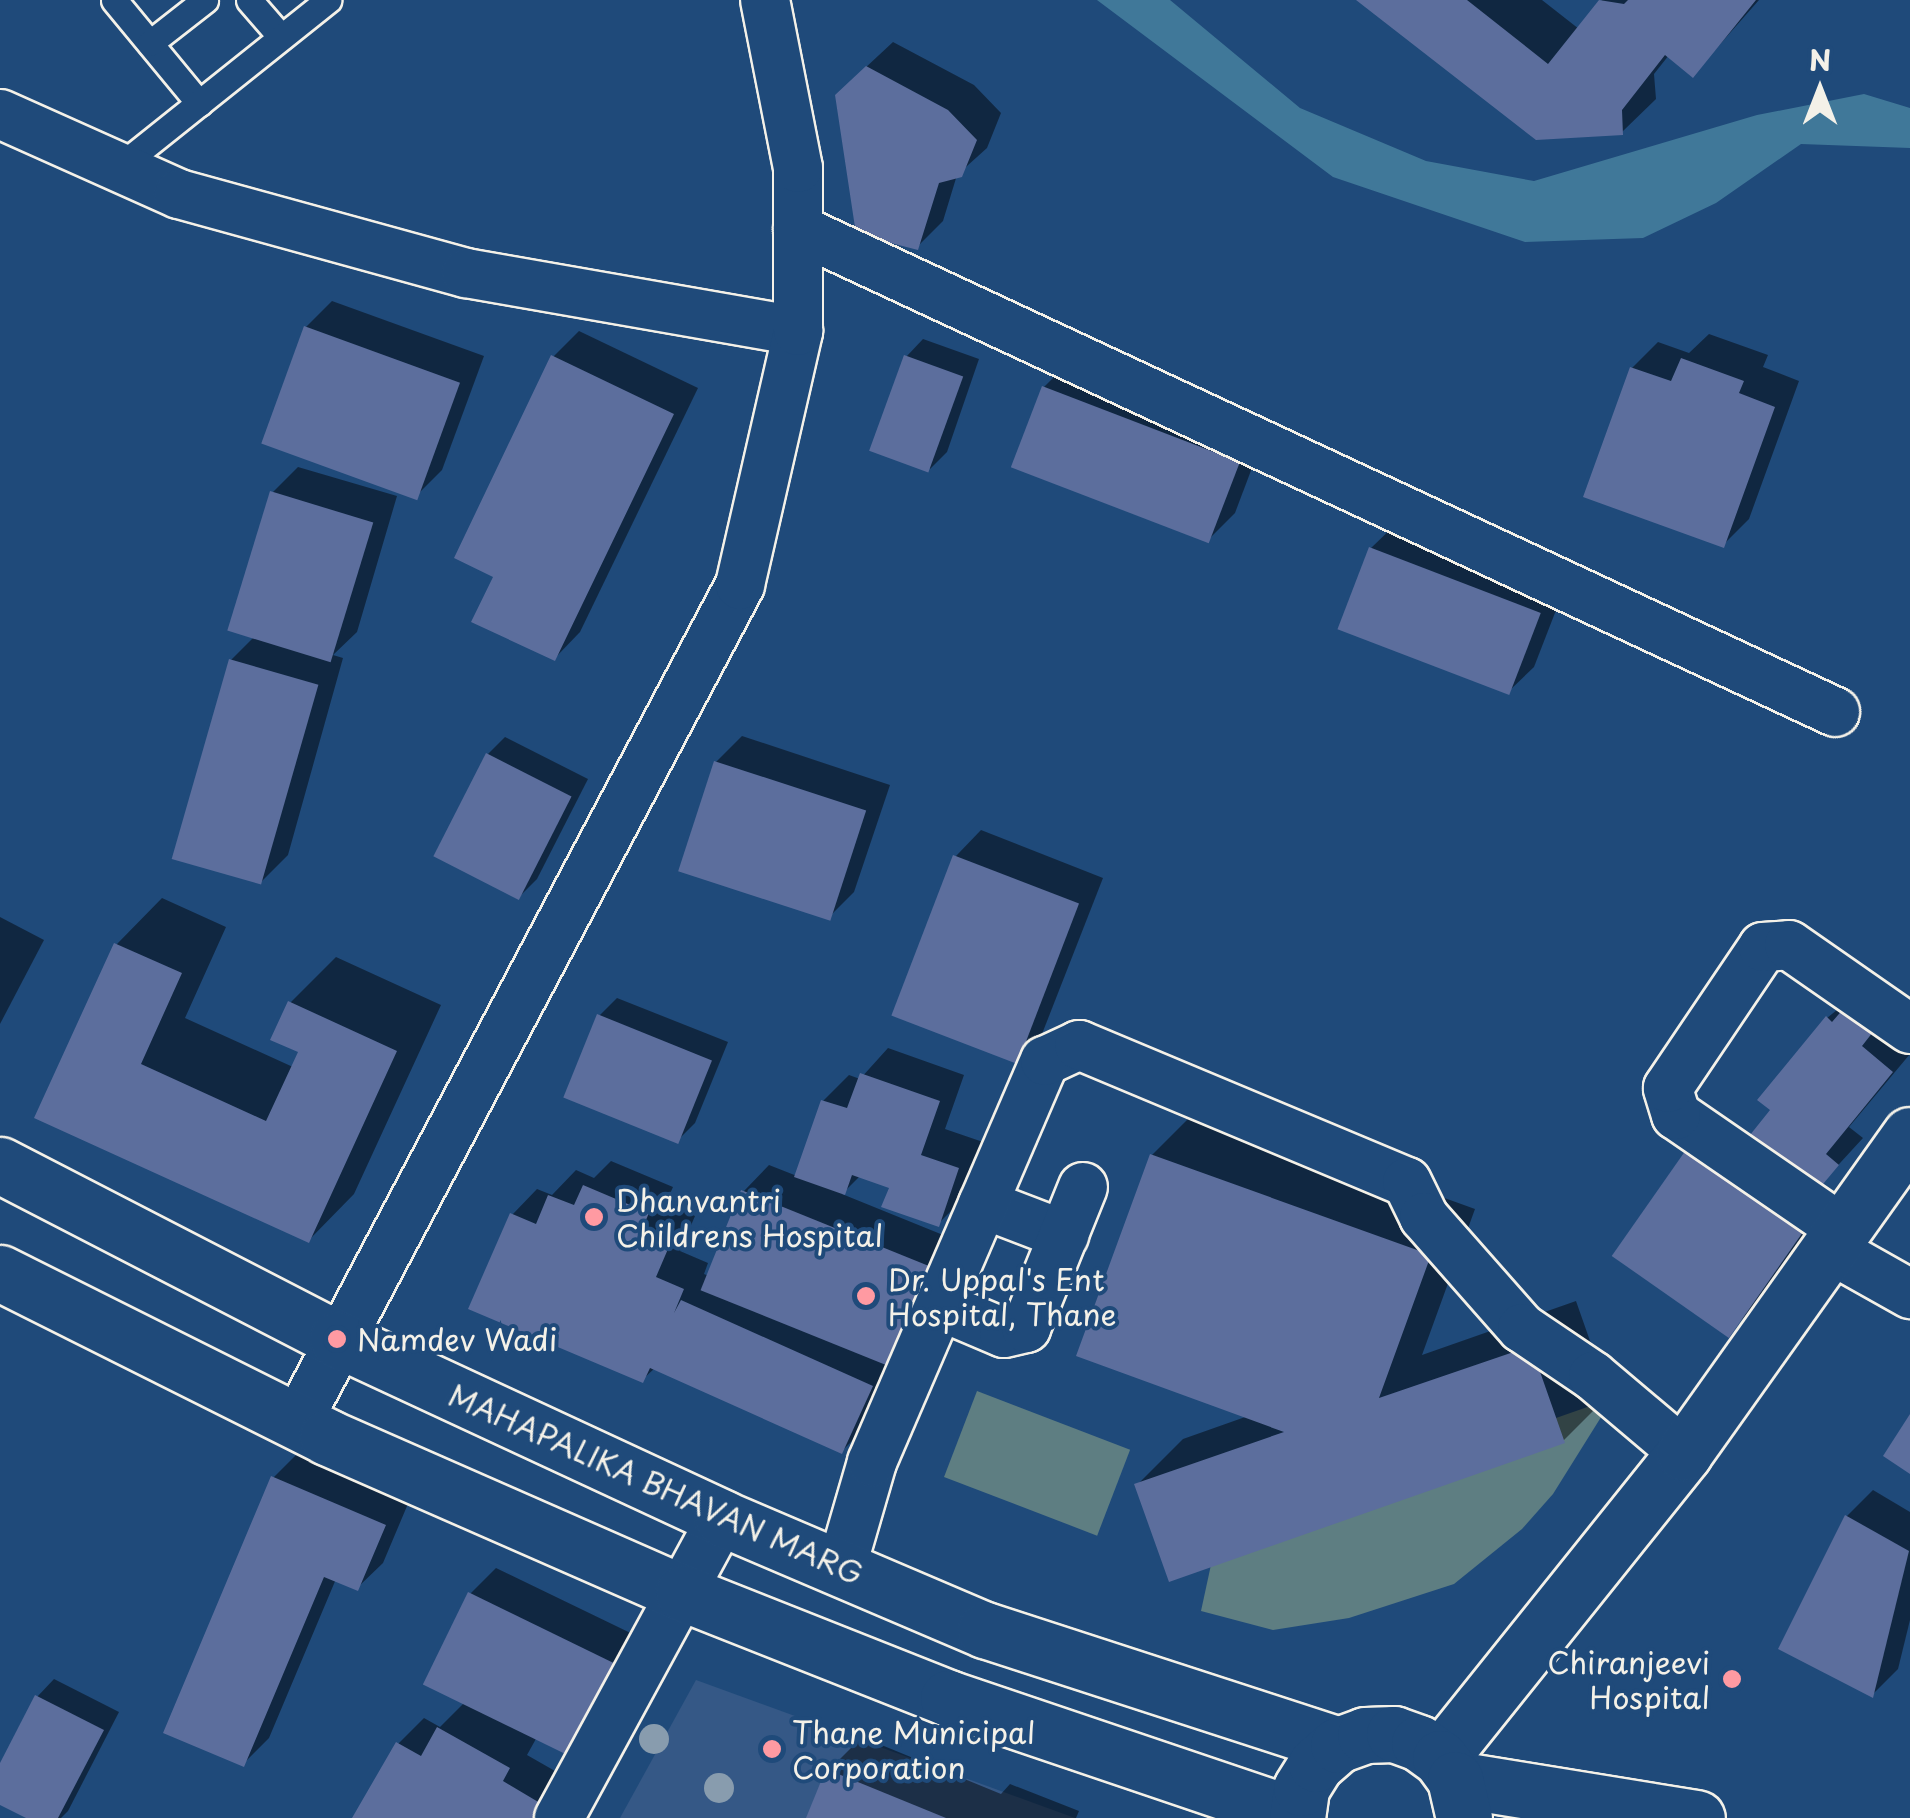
<!DOCTYPE html>
<style>
body{margin:0}
#map{position:relative;width:1910px;height:1818px;overflow:hidden;background:#1f4a7a;font-family:"Playpen Sans",sans-serif}
div>[style]{position:absolute}
.built>*{inset:0;background:#355886}
.green>*{inset:0;background:#5e7e82;transform-origin:0 0}
.water>*{inset:0;background:#407899}
.shadow>*{inset:0;background:#0007}
.building>*{inset:0;background:#5c6e9d;transform-origin:0 0}
.roads{filter:drop-shadow(2px 0 #f4f1e8) drop-shadow(-2px 0 #f4f1e8) drop-shadow(0 2px #f4f1e8) drop-shadow(0 -2px #f4f1e8)}
.service>*{height:25px;margin:-12.5px;padding:0 12.5px;transform-origin:12.5px;border-radius:12.5px;background:#1f4a7a}
.minor>*{height:48px;margin:-24px;padding:0 24px;transform-origin:24px;border-radius:24px;background:#1f4a7a}
.tertiary>*{height:55px;margin:-27.5px;padding:0 27.5px;transform-origin:27.5px;border-radius:27.5px;background:#1f4a7a}
.secondary>*{height:55px;margin:-27.5px;padding:0 27.5px;transform-origin:27.5px;border-radius:27.5px;background:#1f4a7a}
.trees>*{width:30px;height:30px;margin:-15px;border-radius:50%;background:#889cae}
.dots>*{width:28px;height:28px;translate:-50% -50%;box-sizing:border-box;border:5px solid #1f4a7a;border-radius:50%}
span{translate:-50% -50%;white-space:nowrap;text-align:center;line-height:1.15;-webkit-text-stroke:8px #1f4a7a;paint-order:stroke}
.poi-label{font-size:30px;color:#f4f1e8}
.left{translate:0 -50%;text-align:left}
.right{translate:-100% -50%;text-align:right}
.street-label{font-size:30px;color:#f4f1e8}
.north{position:absolute;left:1770px;top:40px;width:100px;height:100px;-webkit-text-stroke:8px #1f4a7a;paint-order:stroke;rotate:0deg;font-size:28px;font-weight:700;line-height:40px;text-align:center;color:#f4f1e8}
.north::after{content:'';display:block;margin:auto;width:35px;height:45px;background:#f4f1e8;clip-path:polygon(50% 0,100% 100%,50% 72%,0 100%)}
</style>
<div id="map">
<div class="built">
<div style="clip-path:polygon(696px 1680px,1075px 1818px,620px 1818px)"></div>
</div>
<div class="green">
<div style="left:977px;top:1391px;width:164px;height:92px;rotate:21deg"></div>
<div style="clip-path:polygon(1613px 1398px,1553px 1494px,1522px 1529px,1454px 1584px,1349px 1618px,1273px 1630px,1201px 1611px,1217px 1537px)"></div>
</div>
<div class="water">
<div style="clip-path:polygon(1097px 0,1170px 0,1300px 108px,1426px 161px,1534px 181px,1757px 115px,1864px 94px,1910px 108px,1910px 148px,1801px 144px,1716px 203px,1643px 238px,1525px 242px,1333px 177px)"></div>
</div>
<div class="shadow">
<div style="clip-path:polygon(1360px 0,1542px 0,1579px 29px,1602px 0,1759px 0,1693px 75px,1669px 55px,1654px 74px,1656px 99px,1622px 132px)"></div>
<div style="clip-path:polygon(893px 42px,974px 85px,1001px 113px,987px 148px,957px 175px,943px 221px,917px 247px,864px 69px)"></div>
<div style="clip-path:polygon(332px 301px,484px 356px,442px 470px,416px 496px,306px 327px)"></div>
<div style="clip-path:polygon(579px 331px,698px 388px,580px 632px,555px 658px,496px 576px,553px 357px)"></div>
<div style="clip-path:polygon(1709px 334px,1768px 355px,1763px 367px,1799px 381px,1749px 519px,1723px 545px,1632px 368px,1658px 342px,1689px 353px)"></div>
<div style="clip-path:polygon(923px 339px,979px 359px,947px 452px,930px 469px,906px 357px)"></div>
<div style="clip-path:polygon(1070px 361px,1264px 436px,1235px 513px,1209px 539px,1044px 387px)"></div>
<div style="clip-path:polygon(298px 467px,397px 496px,357px 632px,333px 655px,343px 658px,288px 855px,262px 881px,231px 660px,255px 636px,272px 493px)"></div>
<div style="clip-path:polygon(1397px 523px,1565px 587px,1534px 667px,1508px 692px,1371px 548px)"></div>
<div style="clip-path:polygon(742px 736px,890px 785px,854px 892px,828px 918px,716px 762px)"></div>
<div style="clip-path:polygon(505px 737px,588px 779px,537px 879px,520px 896px,488px 754px)"></div>
<div style="clip-path:polygon(981px 830px,1103px 878px,1042px 1034px,1016px 1060px,956px 856px)"></div>
<div style="clip-path:polygon(162px 898px,226px 927px,185px 1018px,293px 1067px,301px 1051px,290px 1003px,336px 957px,441px 1005px,354px 1194px,309px 1240px,37px 1117px,117px 944px)"></div>
<div style="clip-path:polygon(0 917px,44px 940px,0 1024px)"></div>
<div style="clip-path:polygon(1879px 976px,1904px 996px,1910px 1054px,1849px 1127px,1863px 1138px,1818px 1187px,1774px 1110px,1827px 1018px)"></div>
<div style="clip-path:polygon(617px 998px,728px 1042px,695px 1123px,678px 1140px,599px 1016px)"></div>
<div style="clip-path:polygon(888px 1048px,964px 1075px,945px 1129px,983px 1142px,964px 1198px,938px 1224px,892px 1186px,861px 1175px,842px 1194px,953px 1239px,868px 1425px,842px 1451px,655px 1368px,642px 1380px,512px 1215px,537px 1189px,552px 1195px,576px 1170px,594px 1178px,611px 1161px,673px 1187px,666px 1203px,695px 1216px,680px 1251px,708px 1263px,704px 1274px,709px 1276px,744px 1191px,769px 1165px,797px 1176px,823px 1101px,849px 1075px,860px 1079px)"></div>
<div style="clip-path:polygon(1198px 1109px,1475px 1209px,1422px 1355px,1576px 1301px,1609px 1395px,1563px 1441px,1137px 1485px,1183px 1439px,1248px 1416px,1152px 1155px)"></div>
<div style="clip-path:polygon(1829px 1202px,1753px 1308px,1728px 1334px,1614px 1254px)"></div>
<div style="clip-path:polygon(299px 1452px,410px 1499px,383px 1563px,357px 1588px,336px 1579px,269px 1738px,243px 1764px,273px 1478px)"></div>
<div style="clip-path:polygon(1873px 1490px,1910px 1512px,1910px 1620px,1898px 1669px,1872px 1695px,1781px 1648px,1847px 1516px)"></div>
<div style="clip-path:polygon(496px 1568px,645px 1640px,537px 1737px,527px 1755px,569px 1779px,547px 1818px,355px 1818px,398px 1744px,424px 1718px,440px 1727px,465px 1702px,470px 1594px)"></div>
<div style="clip-path:polygon(54px 1679px,119px 1712px,68px 1811px,61px 1818px,31px 1818px,0 1802px,0 1768px,37px 1697px)"></div>
<div style="clip-path:polygon(862px 1737px,1001px 1794px,1010px 1784px,1079px 1811px,1076px 1818px,809px 1818px,828px 1771px)"></div>
</div>
<div class="building">
<div style="clip-path:polygon(1356px 0,1467px 0,1548px 64px,1599px 0,1624px 4px,1628px 0,1756px 0,1693px 78px,1665px 55px,1622px 110px,1623px 135px,1536px 140px)"></div>
<div style="clip-path:polygon(866px 66px,948px 110px,977px 140px,962px 177px,939px 183px,918px 250px,856px 234px,835px 95px)"></div>
<div style="left:304px;top:326px;width:166px;height:125px;rotate:20deg"></div>
<div style="clip-path:polygon(551px 355px,674px 414px,555px 661px,471px 622px,493px 577px,454px 558px)"></div>
<div style="left:904px;top:355px;width:63px;height:102px;rotate:20deg"></div>
<div style="clip-path:polygon(1681px 358px,1744px 381px,1739px 393px,1775px 407px,1724px 548px,1583px 497px,1630px 367px,1671px 381px)"></div>
<div style="left:1042px;top:386px;width:212px;height:87px;rotate:21deg"></div>
<div style="left:270px;top:491px;width:108px;height:146px;rotate:17deg"></div>
<div style="left:1369px;top:547px;width:184px;height:88px;rotate:21deg"></div>
<div style="left:229px;top:659px;width:93px;height:208px;rotate:16deg"></div>
<div style="left:486px;top:753px;width:96px;height:116px;rotate:27deg"></div>
<div style="left:714px;top:761px;width:160px;height:116px;rotate:18deg"></div>
<div style="left:953px;top:855px;width:135px;height:172px;rotate:21deg"></div>
<div style="clip-path:polygon(114px 943px,182px 973px,141px 1064px,266px 1121px,298px 1052px,270px 1040px,288px 1001px,397px 1051px,309px 1243px,34px 1118px)"></div>
<div style="clip-path:polygon(1851px 1000px,1880px 1023px,1862px 1046px,1893px 1072px,1826px 1154px,1839px 1165px,1818px 1190px,1750px 1135px,1770px 1110px,1757px 1100px,1826px 1016px,1832px 1022px)"></div>
<div style="left:597px;top:1014px;width:124px;height:90px;rotate:22deg"></div>
<div style="clip-path:polygon(860px 1073px,940px 1101px,921px 1155px,959px 1168px,939px 1227px,881px 1207px,889px 1188px,852px 1175px,845px 1195px,794px 1177px,821px 1100px,847px 1108px)"></div>
<div style="left:1688px;top:1147px;width:143px;height:133px;rotate:35deg"></div>
<div style="clip-path:polygon(1150px 1154px,1431px 1255px,1379px 1398px,1531px 1346px,1565px 1443px,1169px 1582px,1134px 1484px,1284px 1432px,1076px 1356px)"></div>
<div style="clip-path:polygon(583px 1185px,649px 1213px,642px 1229px,671px 1242px,656px 1277px,684px 1289px,674px 1313px,681px 1300px,873px 1386px,842px 1454px,650px 1368px,643px 1383px,468px 1309px,510px 1213px,536px 1224px,548px 1195px,574px 1205px)"></div>
<div style="left:741px;top:1190px;width:202px;height:108px;rotate:22deg"></div>
<div style="clip-path:polygon(1910px 1414px,1910px 1474px,1883px 1456px)"></div>
<div style="clip-path:polygon(271px 1476px,386px 1525px,358px 1591px,324px 1577px,244px 1767px,163px 1733px)"></div>
<div style="clip-path:polygon(1845px 1515px,1909px 1551px,1873px 1698px,1778px 1649px)"></div>
<div style="left:468px;top:1592px;width:170px;height:103px;rotate:26deg"></div>
<div style="clip-path:polygon(35px 1695px,104px 1730px,58px 1818px,26px 1818px,0 1805px,0 1763px)"></div>
<div style="clip-path:polygon(437px 1727px,510px 1768px,503px 1781px,545px 1806px,538px 1818px,352px 1818px,396px 1742px,421px 1756px)"></div>
<div style="clip-path:polygon(826px 1769px,946px 1818px,806px 1818px)"></div>
</div>
<div class="roads">
<div class="service">
<div style="left:114px;top:0;width:134px;rotate:50.5deg"></div>
<div style="left:249px;top:0;width:49px;rotate:49.1deg"></div>
<div style="left:150px;top:43px;width:70px;rotate:-38deg"></div>
<div style="left:119px;top:167px;width:268px;rotate:-38.6deg"></div>
</div>
<div class="minor">
<div style="left:0;top:114px;width:196px;rotate:24.1deg"></div>
<div style="left:179px;top:194px;width:298px;rotate:15.4deg"></div>
<div style="left:466px;top:273px;width:337px;rotate:9.9deg"></div>
<div style="left:798px;top:229px;width:1144px;rotate:24.97deg"></div>
<div style="left:983px;top:1204px;width:87px;rotate:20.9deg"></div>
<div style="left:1845px;top:1231px;width:205px;rotate:-145.5deg"></div>
<div style="left:1676px;top:1115px;width:28px;rotate:-107deg"></div>
<div style="left:1668px;top:1088px;width:170px;rotate:-56deg"></div>
<div style="left:1763px;top:947px;width:26px;rotate:-4deg"></div>
<div style="left:1789px;top:945px;width:147px;rotate:34.8deg"></div>
<div style="left:1832px;top:1250px;width:90px;rotate:29.4deg"></div>
<div style="left:940px;top:1306px;width:69px;rotate:22.9deg"></div>
<div style="left:1004px;top:1333px;width:23px;rotate:-13deg"></div>
<div style="left:1026px;top:1328px;width:152px;rotate:-68deg"></div>
<div style="left:297px;top:1422px;width:947px;rotate:-62.11deg"></div>
<div style="left:740px;top:585px;width:261px;rotate:-77.1deg"></div>
<div style="left:798px;top:331px;width:163px;rotate:-90deg"></div>
<div style="left:798px;top:168px;width:171px;rotate:-101.1deg"></div>
<div style="left:841px;top:1569px;width:111px;rotate:-73.8deg"></div>
<div style="left:872px;top:1462px;width:437px;rotate:-66.7deg"></div>
<div style="left:1045px;top:1061px;width:38px;rotate:-25deg"></div>
<div style="left:1079px;top:1045px;width:355px;rotate:22.7deg"></div>
<div style="left:1407px;top:1182px;width:39px;rotate:64deg"></div>
<div style="left:1424px;top:1217px;width:148px;rotate:48.6deg"></div>
<div style="left:1522px;top:1328px;width:86px;rotate:34.1deg"></div>
<div style="left:1593px;top:1376px;width:119px;rotate:40.2deg"></div>
<div style="left:559px;top:1818px;width:341px;rotate:-61.5deg"></div>
</div>
<div class="tertiary">
<div style="left:1440px;top:1758px;width:391px;rotate:-51.3deg"></div>
<div style="left:1684px;top:1453px;width:390px;rotate:-54.6deg"></div>
</div>
<div class="secondary">
<div style="left:0;top:1165px;width:379px;rotate:27.3deg"></div>
<div style="left:337px;top:1339px;width:425px;rotate:24.9deg"></div>
<div style="left:722px;top:1518px;width:286px;rotate:23.1deg"></div>
<div style="left:985px;top:1630px;width:371px;rotate:18deg"></div>
<div style="left:0;top:1273px;width:366px;rotate:26.6deg"></div>
<div style="left:327px;top:1437px;width:389px;rotate:23.7deg"></div>
<div style="left:683px;top:1593px;width:285px;rotate:21.6deg"></div>
<div style="left:948px;top:1698px;width:367px;rotate:18.7deg"></div>
<div style="left:1455px;top:1779px;width:245px;rotate:9.2deg"></div>
<div style="left:1297px;top:1818px;width:30px;rotate:-82deg"></div>
<div style="left:1301px;top:1788px;width:28px;rotate:-58deg"></div>
<div style="left:1316px;top:1764px;width:29px;rotate:-41deg"></div>
<div style="left:1338px;top:1745px;width:29px;rotate:-20deg"></div>
<div style="left:1365px;top:1735px;width:29px;rotate:-2deg"></div>
<div style="left:1394px;top:1734px;width:27px;rotate:20deg"></div>
<div style="left:1419px;top:1743px;width:26px;rotate:36deg"></div>
<div style="left:1440px;top:1758px;width:26px;rotate:54deg"></div>
<div style="left:1455px;top:1779px;width:40px;rotate:77deg"></div>
</div>
</div>
<div class="trees">
<div style="left:654px;top:1739px"></div>
<div style="left:719px;top:1788px"></div>
</div>
<div class="dots">
<div style="left:594px;top:1217px;background:#ff9aa2"></div>
<div style="left:866px;top:1296px;background:#ff9aa2"></div>
<div style="left:337px;top:1339px;background:#ff9aa2"></div>
<div style="left:1732px;top:1679px;background:#ff9aa2"></div>
<div style="left:772px;top:1749px;background:#ff9aa2"></div>
</div>
<div class="poi-label">
<span class="left" style="left:616px;top:1217px">Dhanvantri<br>Childrens Hospital</span>
<span class="left" style="left:888px;top:1296px">Dr. Uppal's Ent<br>Hospital, Thane</span>
<span class="left" style="left:357px;top:1339px">Namdev Wadi</span>
<span class="right" style="left:1710px;top:1679px">Chiranjeevi<br>Hospital</span>
<span class="left" style="left:792px;top:1749px">Thane Municipal<br>Corporation</span>
</div>
<div class="street-label">
<span style="left:656px;top:1484px;rotate:24deg">MAHAPALIKA BHAVAN MARG</span>
</div>
<div class="north">N</div>
</div>
